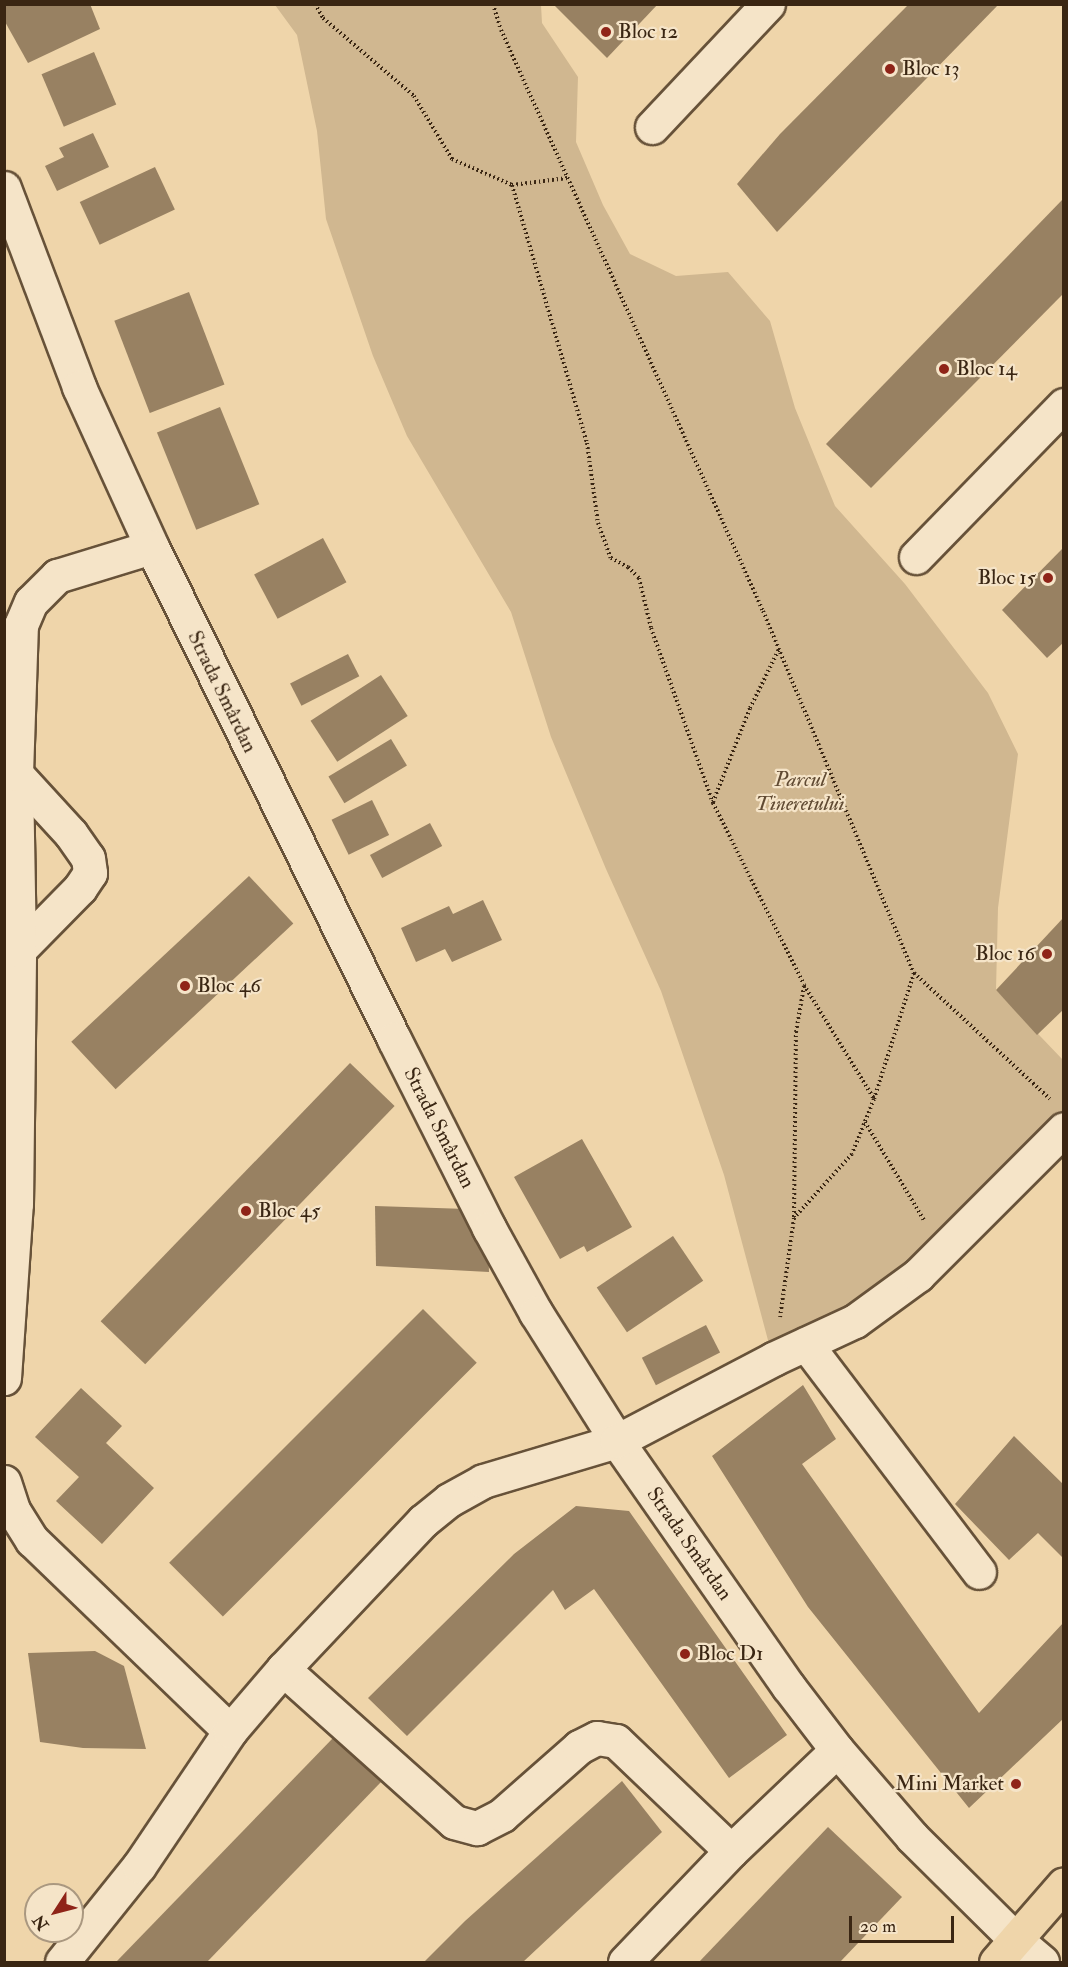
<!DOCTYPE html>
<meta charset="utf-8">
<style>
body{margin:0}
#map{position:relative;width:1068px;height:1967px;overflow:hidden;background:#efd5aa;font-family:"IM FELL Double Pica",serif}
div>[style]{position:absolute}
.green>*{inset:0;background:#d0b790}
.building>*{inset:0;background:#988162;transform-origin:0 0}
.path>*{height:4px;margin-top:-2px;transform-origin:0;background:repeating-linear-gradient(90deg,#3a2613 0 1.5px,transparent 0 4.5px)}
.roads{filter:drop-shadow(2px 0 #675239) drop-shadow(-2px 0 #675239) drop-shadow(0 2px #675239) drop-shadow(0 -2px #675239)}
.minor>*{height:33px;margin:-16.5px;padding:0 16.5px;transform-origin:16.5px;border-radius:16.5px;background:#f5e4c8}
.major>*{height:33px;margin:-16.5px;padding:0 16.5px;transform-origin:16.5px;border-radius:16.5px;background:#efd5aa}
.dots>*{width:16px;height:16px;translate:-50% -50%;box-sizing:border-box;border:3px solid #f5e4c8;border-radius:50%}
span{translate:-50% -50%;white-space:nowrap;text-align:center;line-height:1.15;-webkit-text-stroke:4.5px #f5e4c8;paint-order:stroke}
.poi-label{font-size:21px;color:#3a2613}
.left{translate:0 -50%;text-align:left}
.right{translate:-100% -50%;text-align:right}
.street-label{font-size:21px;color:#3a2613}
.park-label{font-size:21px;color:#604a32;font-style:italic}
.frame{position:absolute;inset:0;border:6px solid #3a2613;pointer-events:none}
.north{position:absolute;left:24px;top:1883px;width:60px;height:60px;box-sizing:border-box;background:#f5e4c8;border:2px solid #aa9880;border-radius:50%;rotate:234deg;font-size:16px;font-weight:700;line-height:24px;text-align:center;color:#3a2613}
.north::after{content:'';display:block;margin:auto;width:21px;height:27px;background:#8f2418;clip-path:polygon(50% 0,100% 100%,50% 72%,0 100%)}
.scale{position:absolute;left:849px;top:1916px;width:105px;height:27px;box-sizing:border-box;border:3px solid #3a2613;border-top:0;padding-left:8px;font-size:18px;line-height:21px;white-space:nowrap;color:#3a2613;-webkit-text-stroke:4px #f5e4c8;paint-order:stroke}
</style>
<div id="map">
<div class="green">
<div style="clip-path:polygon(275px 5px,541px 5px,542px 23px,578px 77px,576px 142px,603px 205px,630px 254px,676px 276px,728px 272px,770px 321px,795px 408px,835px 506px,905px 584px,988px 693px,1018px 754px,998px 908px,996px 990px,1063px 1060px,1063px 1129px,953px 1243px,773px 1359px,724px 1175px,661px 991px,606px 869px,551px 737px,511px 612px,407px 436px,373px 356px,326px 219px,317px 131px,297px 35px)"></div>
</div>
<div class="building">
<div style="clip-path:polygon(4px 4px,90px 4px,100px 29px,28px 63px,4px 20px)"></div>
<div style="clip-path:polygon(557px 4px,658px 4px,607px 58px,555px 6px)"></div>
<div style="clip-path:polygon(909px 4px,999px 4px,777px 232px,737px 184px,780px 134px)"></div>
<div style="left:94px;top:52px;width:57px;height:57px;rotate:67deg"></div>
<div style="clip-path:polygon(93px 133px,109px 167px,57px 191px,45px 166px,64px 157px,59px 148px)"></div>
<div style="left:155px;top:167px;width:47px;height:83px;rotate:65deg"></div>
<div style="clip-path:polygon(1064px 198px,1064px 293px,871px 488px,826px 444px)"></div>
<div style="left:189px;top:292px;width:99px;height:80px;rotate:69deg"></div>
<div style="left:220px;top:407px;width:105px;height:68px;rotate:68deg"></div>
<div style="left:323px;top:538px;width:50px;height:78px;rotate:62deg"></div>
<div style="clip-path:polygon(1064px 547px,1064px 642px,1047px 658px,1002px 610px)"></div>
<div style="left:348px;top:654px;width:25px;height:65px;rotate:63deg"></div>
<div style="left:381px;top:675px;width:49px;height:84px;rotate:57deg"></div>
<div style="left:391px;top:739px;width:31px;height:73px;rotate:59deg"></div>
<div style="left:372px;top:800px;width:39px;height:45px;rotate:64deg"></div>
<div style="left:430px;top:823px;width:26px;height:68px;rotate:62deg"></div>
<div style="left:249px;top:876px;width:65px;height:243px;rotate:47deg"></div>
<div style="clip-path:polygon(483px 900px,502px 940px,452px 962px,445px 949px,416px 962px,401px 928px,449px 906px,453px 914px)"></div>
<div style="clip-path:polygon(1064px 917px,1064px 1009px,1037px 1035px,996px 990px)"></div>
<div style="left:350px;top:1063px;width:62px;height:359px;rotate:44deg"></div>
<div style="clip-path:polygon(582px 1139px,632px 1227px,587px 1252px,584px 1246px,560px 1259px,514px 1177px)"></div>
<div style="clip-path:polygon(375px 1206px,467px 1209px,488px 1246px,489px 1272px,376px 1266px)"></div>
<div style="left:673px;top:1236px;width:54px;height:92px;rotate:56deg"></div>
<div style="left:423px;top:1309px;width:76px;height:359px;rotate:45deg"></div>
<div style="left:706px;top:1325px;width:31px;height:72px;rotate:63deg"></div>
<div style="clip-path:polygon(803px 1385px,836px 1439px,802px 1464px,979px 1713px,1064px 1622px,1064px 1718px,969px 1808px,808px 1607px,712px 1456px)"></div>
<div style="clip-path:polygon(81px 1388px,122px 1426px,106px 1443px,154px 1488px,102px 1544px,56px 1501px,79px 1477px,35px 1437px)"></div>
<div style="clip-path:polygon(1014px 1436px,1064px 1485px,1064px 1559px,1038px 1533px,1009px 1560px,955px 1504px)"></div>
<div style="clip-path:polygon(576px 1506px,629px 1511px,787px 1735px,729px 1778px,594px 1589px,565px 1610px,553px 1590px,407px 1736px,368px 1698px,514px 1554px)"></div>
<div style="clip-path:polygon(95px 1651px,124px 1666px,146px 1749px,83px 1748px,40px 1742px,28px 1653px)"></div>
<div style="clip-path:polygon(334px 1737px,381px 1782px,207px 1962px,116px 1962px)"></div>
<div style="clip-path:polygon(622px 1781px,662px 1832px,523px 1962px,424px 1962px,465px 1921px)"></div>
<div style="clip-path:polygon(828px 1827px,902px 1897px,840px 1962px,699px 1962px)"></div>
</div>
<div class="path">
<div style="left:315px;top:4px;width:16px;rotate:60deg"></div>
<div style="left:323px;top:18px;width:120px;rotate:40.6deg"></div>
<div style="left:414px;top:96px;width:74px;rotate:58.9deg"></div>
<div style="left:452px;top:159px;width:65px;rotate:23.4deg"></div>
<div style="left:512px;top:185px;width:56px;rotate:-7.1deg"></div>
<div style="left:493px;top:4px;width:27px;rotate:73deg"></div>
<div style="left:501px;top:30px;width:637px;rotate:65.73deg"></div>
<div style="left:763px;top:611px;width:392px;rotate:67.4deg"></div>
<div style="left:914px;top:973px;width:132px;rotate:107.6deg"></div>
<div style="left:874px;top:1099px;width:59px;rotate:111.8deg"></div>
<div style="left:852px;top:1154px;width:86px;rotate:132.2deg"></div>
<div style="left:794px;top:1218px;width:100px;rotate:98deg"></div>
<div style="left:512px;top:185px;width:269px;rotate:73.8deg"></div>
<div style="left:587px;top:443px;width:81px;rotate:82.2deg"></div>
<div style="left:598px;top:523px;width:37px;rotate:70deg"></div>
<div style="left:611px;top:558px;width:19px;rotate:28deg"></div>
<div style="left:628px;top:567px;width:16px;rotate:45deg"></div>
<div style="left:639px;top:578px;width:51px;rotate:76.5deg"></div>
<div style="left:651px;top:628px;width:186px;rotate:70.5deg"></div>
<div style="left:713px;top:803px;width:203px;rotate:63.4deg"></div>
<div style="left:804px;top:985px;width:134px;rotate:58.4deg"></div>
<div style="left:713px;top:802px;width:101px;rotate:-68.5deg"></div>
<div style="left:750px;top:708px;width:66px;rotate:-63.8deg"></div>
<div style="left:914px;top:973px;width:185px;rotate:42.8deg"></div>
<div style="left:865px;top:1122px;width:114px;rotate:59deg"></div>
<div style="left:794px;top:1217px;width:185px;rotate:-89.4deg"></div>
<div style="left:796px;top:1032px;width:47px;rotate:-80.1deg"></div>
</div>
<div class="roads">
<div class="minor">
<div style="left:652px;top:127px;width:169px;rotate:-46.7deg"></div>
<div style="left:4px;top:188px;width:213px;rotate:69.3deg"></div>
<div style="left:79px;top:387px;width:176px;rotate:65.5deg"></div>
<div style="left:152px;top:547px;width:548px;rotate:63.81deg"></div>
<div style="left:394px;top:1039px;width:212px;rotate:63.3deg"></div>
<div style="left:489px;top:1228px;width:97px;rotate:61.1deg"></div>
<div style="left:536px;top:1313px;width:151px;rotate:57.7deg"></div>
<div style="left:617px;top:1441px;width:299px;rotate:55.1deg"></div>
<div style="left:788px;top:1686px;width:81px;rotate:52.6deg"></div>
<div style="left:837px;top:1750px;width:115px;rotate:49.2deg"></div>
<div style="left:912px;top:1837px;width:146px;rotate:44.7deg"></div>
<div style="left:1016px;top:1940px;width:34px;rotate:40deg"></div>
<div style="left:916px;top:557px;width:212px;rotate:-45.8deg"></div>
<div style="left:6px;top:773px;width:10px;rotate:6deg"></div>
<div style="left:16px;top:774px;width:81px;rotate:47.5deg"></div>
<div style="left:71px;top:834px;width:29px;rotate:55deg"></div>
<div style="left:88px;top:858px;width:15px;rotate:82deg"></div>
<div style="left:90px;top:873px;width:18px;rotate:124deg"></div>
<div style="left:80px;top:888px;width:87px;rotate:134.5deg"></div>
<div style="left:806px;top:1344px;width:286px;rotate:52.8deg"></div>
<div style="left:4px;top:1378px;width:174px;rotate:-86.1deg"></div>
<div style="left:16px;top:1204px;width:254px;rotate:-89.3deg"></div>
<div style="left:19px;top:950px;width:176px;rotate:-91deg"></div>
<div style="left:16px;top:774px;width:149px;rotate:-88.1deg"></div>
<div style="left:21px;top:625px;width:25px;rotate:-67deg"></div>
<div style="left:31px;top:602px;width:37px;rotate:-45deg"></div>
<div style="left:57px;top:576px;width:99px;rotate:-17deg"></div>
<div style="left:4px;top:1482px;width:29px;rotate:72deg"></div>
<div style="left:13px;top:1510px;width:36px;rotate:58deg"></div>
<div style="left:32px;top:1540px;width:275px;rotate:44deg"></div>
<div style="left:283px;top:1669px;width:229px;rotate:41.8deg"></div>
<div style="left:454px;top:1822px;width:24px;rotate:15deg"></div>
<div style="left:477px;top:1828px;width:28px;rotate:-27deg"></div>
<div style="left:502px;top:1815px;width:103px;rotate:-41.4deg"></div>
<div style="left:579px;top:1747px;width:20px;rotate:-27deg"></div>
<div style="left:597px;top:1738px;width:19px;rotate:9deg"></div>
<div style="left:616px;top:1741px;width:159px;rotate:43.7deg"></div>
<div style="left:62px;top:1962px;width:123px;rotate:-51.3deg"></div>
<div style="left:139px;top:1866px;width:163px;rotate:-56deg"></div>
<div style="left:230px;top:1731px;width:82px;rotate:-49.5deg"></div>
<div style="left:283px;top:1669px;width:204px;rotate:-46.6deg"></div>
<div style="left:423px;top:1521px;width:33px;rotate:-39deg"></div>
<div style="left:449px;top:1500px;width:39px;rotate:-29deg"></div>
<div style="left:483px;top:1481px;width:140px;rotate:-16.6deg"></div>
<div style="left:617px;top:1441px;width:176px;rotate:-27.7deg"></div>
<div style="left:773px;top:1359px;width:90px;rotate:-24.9deg"></div>
<div style="left:855px;top:1321px;width:78px;rotate:-36.1deg"></div>
<div style="left:918px;top:1275px;width:206px;rotate:-45deg"></div>
<div style="left:625px;top:1962px;width:153px;rotate:-46.3deg"></div>
<div style="left:731px;top:1851px;width:146px;rotate:-43.6deg"></div>
</div>
<div class="major">
<div style="left:996px;top:1962px;width:103px;rotate:-48.9deg"></div>
</div>
</div>
<div class="dots">
<div style="left:606px;top:32px;background:#8f2418"></div>
<div style="left:890px;top:69px;background:#8f2418"></div>
<div style="left:944px;top:369px;background:#8f2418"></div>
<div style="left:1048px;top:578px;background:#8f2418"></div>
<div style="left:1047px;top:954px;background:#8f2418"></div>
<div style="left:185px;top:986px;background:#8f2418"></div>
<div style="left:246px;top:1211px;background:#8f2418"></div>
<div style="left:685px;top:1654px;background:#8f2418"></div>
<div style="left:1016px;top:1784px;background:#8f2418"></div>
</div>
<div class="poi-label">
<span class="left" style="left:618px;top:32px">Bloc 12</span>
<span class="left" style="left:902px;top:69px">Bloc 13</span>
<span class="left" style="left:956px;top:369px">Bloc 14</span>
<span class="right" style="left:1036px;top:578px">Bloc 15</span>
<span class="right" style="left:1035px;top:954px">Bloc 16</span>
<span class="left" style="left:197px;top:986px">Bloc 46</span>
<span class="left" style="left:258px;top:1211px">Bloc 45</span>
<span class="left" style="left:697px;top:1654px">Bloc D1</span>
<span class="right" style="left:1004px;top:1784px">Mini Market</span>
</div>
<div class="street-label">
<span style="left:222px;top:692px;rotate:64deg">Strada Smârdan</span>
<span style="left:439px;top:1128px;rotate:63deg">Strada Smârdan</span>
<span style="left:689px;top:1544px;rotate:55deg">Strada Smârdan</span>
</div>
<div class="park-label">
<span style="left:800px;top:792px">Parcul<br>Tineretului</span>
</div>
<div class="frame"></div>
<div class="north">N</div>
<div class="scale">20 m</div>
</div>
